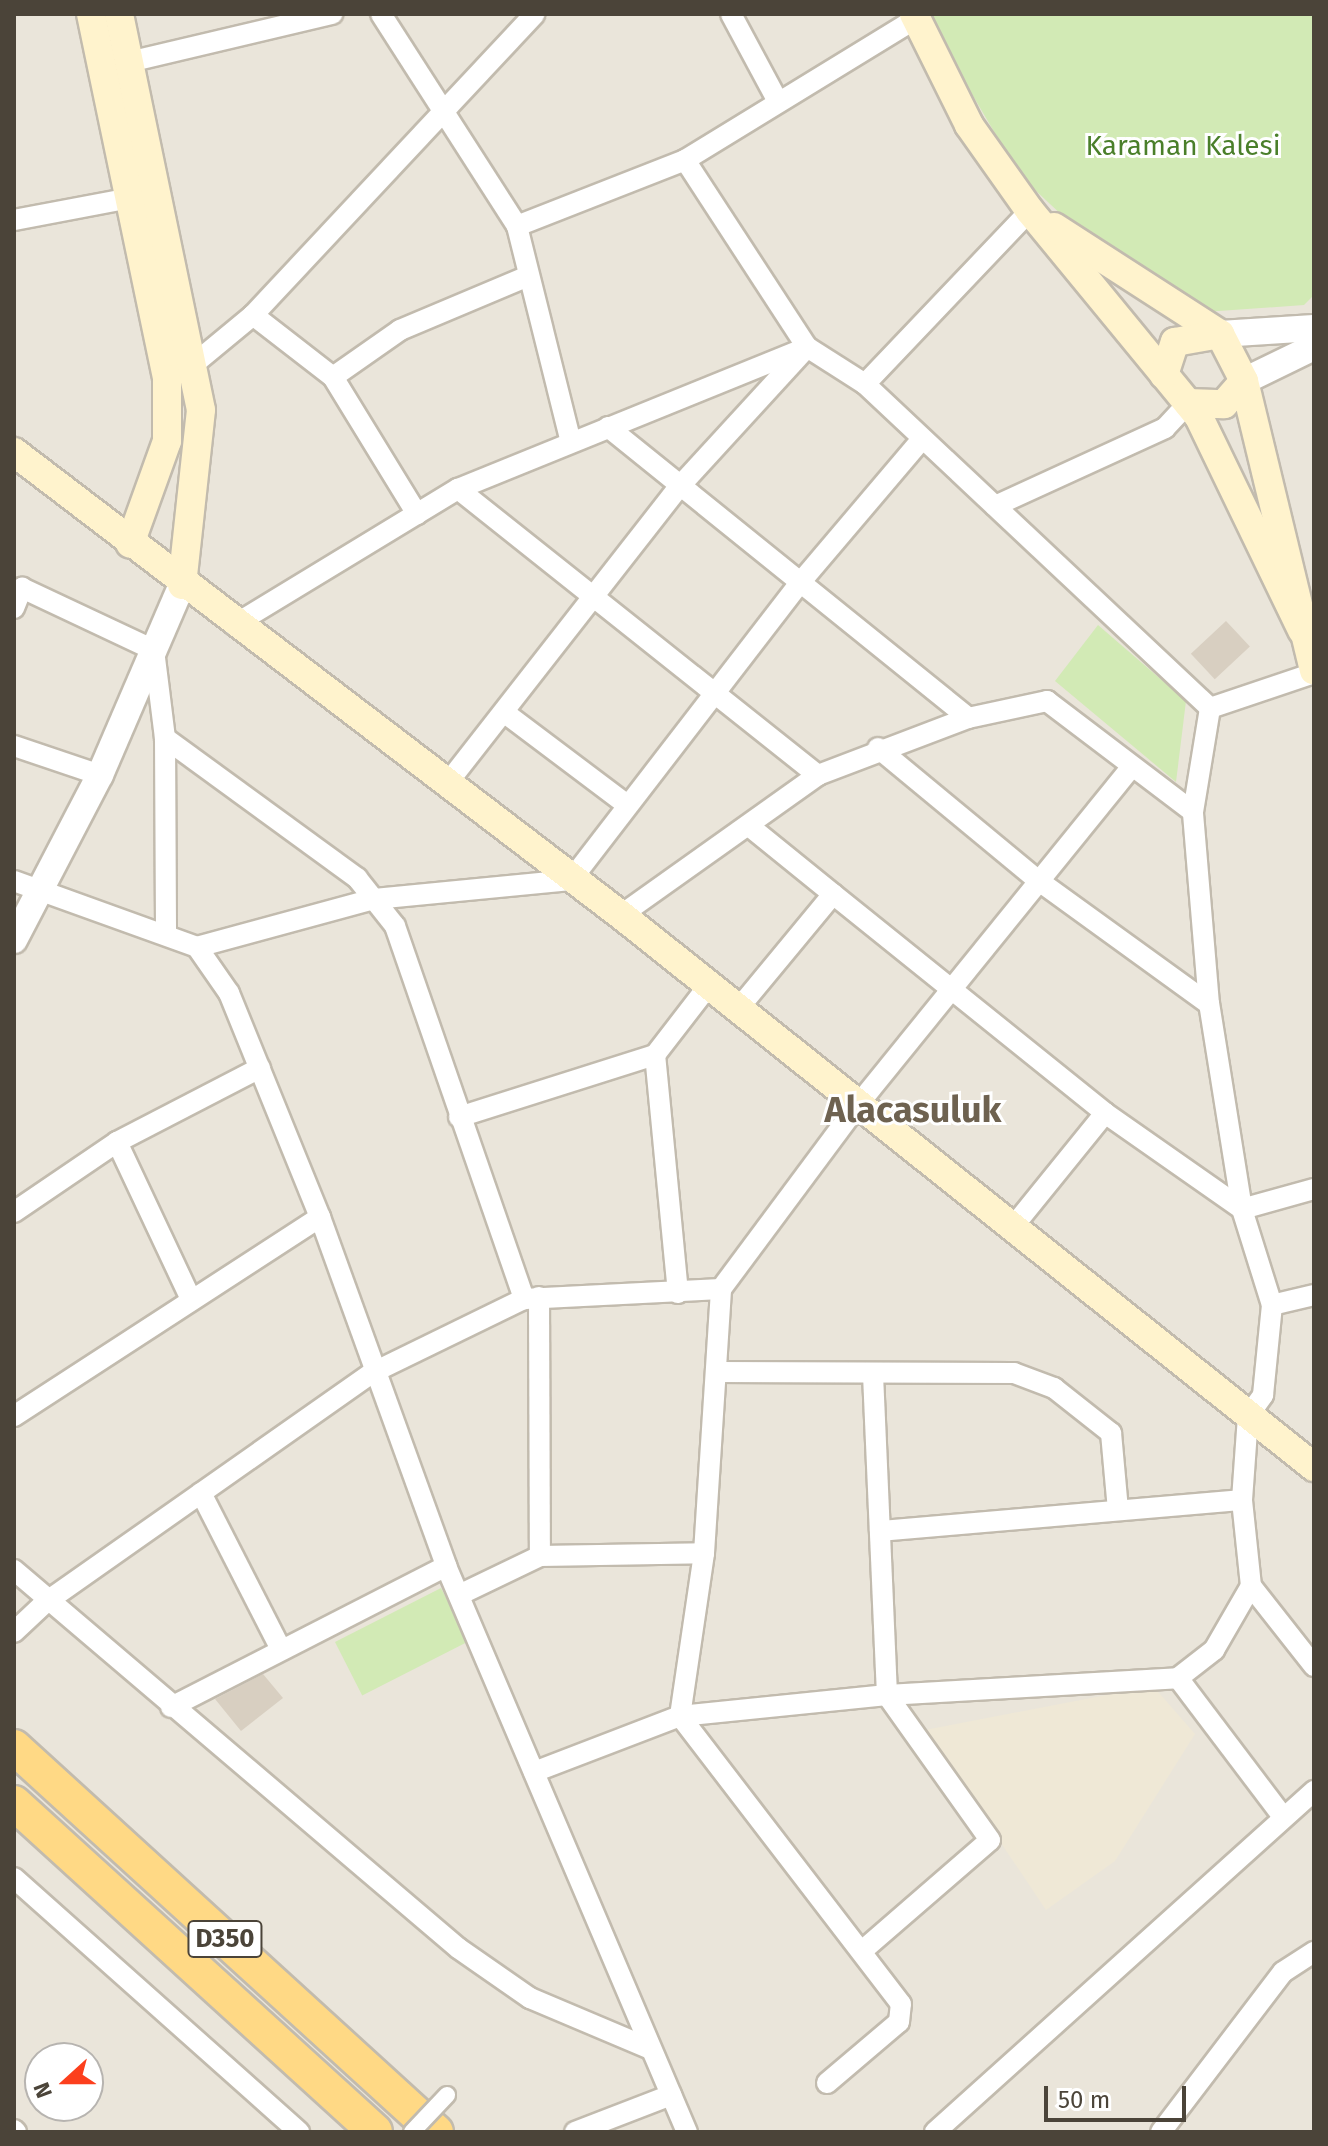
<!DOCTYPE html>
<style>
body{margin:0}
#map{position:relative;width:1328px;height:2146px;overflow:hidden;background:#f6f3ec;font-family:"Fira Sans",sans-serif}
div>[style]{position:absolute}
.residential>*{inset:0;background:#eae5da}
.education>*{inset:0;background:#efe8d6}
.green>*{inset:0;background:#d2eab5;transform-origin:0 0}
.building>*{inset:0;background:#d8cfc1;transform-origin:0 0}
.roads{filter:drop-shadow(2px 0 #c2bbae) drop-shadow(-2px 0 #c2bbae) drop-shadow(0 2px #c2bbae) drop-shadow(0 -2px #c2bbae)}
.minor>*{height:20px;margin:-10px;padding:0 10px;transform-origin:10px;border-radius:10px;background:#fff}
.tertiary>*{height:26px;margin:-13px;padding:0 13px;transform-origin:13px;border-radius:13px;background:#fff}
.secondary>*{height:28px;margin:-14px;padding:0 14px;transform-origin:14px;border-radius:14px;background:#fff3cd}
.trunk>*{height:34px;margin:-17px;padding:0 17px;transform-origin:17px;border-radius:17px;background:#ffd985}
.bridges{filter:drop-shadow(2px 0 #c2bbae) drop-shadow(-2px 0 #c2bbae) drop-shadow(0 2px #c2bbae) drop-shadow(0 -2px #c2bbae)}
.pedestrian-bridge>*{height:16px;margin:-8px;padding:0 8px;transform-origin:8px;border-radius:8px;background:#fff}
span{translate:-50% -50%;white-space:nowrap;text-align:center;line-height:1.15;-webkit-text-stroke:6px #fff;paint-order:stroke}
.shield-label span{padding:2px 6px;background:#fff;border:2px solid;border-radius:6px;-webkit-text-stroke-width:0}
.shield-label{font-size:26px;color:#4b4439;font-weight:700}
.park-label{font-size:28px;color:#4a7f2a}
.district-label{font-size:36px;color:#6e6250;font-weight:700}
.frame{position:absolute;inset:0;border:16px solid #4b4439;pointer-events:none}
.north{position:absolute;left:24px;top:2042px;width:80px;height:80px;box-sizing:border-box;background:#fff;border:2px solid #b7b4b0;border-radius:50%;rotate:249deg;font-size:22px;font-weight:700;line-height:32px;text-align:center;color:#4b4439}
.north::after{content:'';display:block;margin:auto;width:28px;height:36px;background:#fc3f1d;clip-path:polygon(50% 0,100% 100%,50% 72%,0 100%)}
.scale{position:absolute;left:1044px;top:2086px;width:142px;height:36px;box-sizing:border-box;border:4px solid #4b4439;border-top:0;padding-left:10px;font-size:24px;line-height:28px;white-space:nowrap;color:#4b4439;-webkit-text-stroke:6px #fff;paint-order:stroke}
</style>
<div id="map">
<div class="residential">
<div style="clip-path:polygon(evenodd,14px 14px,1314px 14px,1314px 2132px,14px 2132px,14px 14px,40px 2058px,88px 2058px,88px 2106px,40px 2106px,40px 2058px)"></div>
</div>
<div class="education">
<div style="clip-path:polygon(1153px 1686px,1195px 1734px,1115px 1861px,1046px 1910px,925px 1730px)"></div>
</div>
<div class="green">
<div style="clip-path:polygon(925px 14px,1314px 14px,1314px 295px,1304px 305px,1204px 312px,1095px 246px,1020px 176px)"></div>
<div style="clip-path:polygon(1098px 625px,1186px 701px,1176px 782px,1055px 681px)"></div>
<div style="left:441px;top:1588px;width:60px;height:119px;rotate:63deg"></div>
</div>
<div class="building">
<div style="left:1226px;top:621px;width:35px;height:48px;rotate:47deg"></div>
<div style="clip-path:polygon(263px 1674px,283px 1698px,241px 1731px,215px 1699px)"></div>
</div>
<div class="roads">
<div class="minor">
<div style="left:381px;top:14px;width:252px;rotate:57.3deg"></div>
<div style="left:517px;top:226px;width:219px;rotate:76deg"></div>
<div style="left:731px;top:14px;width:95px;rotate:61.8deg"></div>
<div style="left:129px;top:62px;width:209px;rotate:-13.3deg"></div>
<div style="left:685px;top:160px;width:223px;rotate:56.9deg"></div>
<div style="left:807px;top:347px;width:69px;rotate:32.5deg"></div>
<div style="left:865px;top:384px;width:473px;rotate:43.2deg"></div>
<div style="left:1210px;top:708px;width:110px;rotate:-18.6deg"></div>
<div style="left:14px;top:220px;width:118px;rotate:-10.7deg"></div>
<div style="left:517px;top:226px;width:180px;rotate:-21.4deg"></div>
<div style="left:685px;top:160px;width:270px;rotate:-31.5deg"></div>
<div style="left:253px;top:315px;width:101px;rotate:37.8deg"></div>
<div style="left:333px;top:377px;width:161px;rotate:58.5deg"></div>
<div style="left:183px;top:373px;width:91px;rotate:-39.6deg"></div>
<div style="left:253px;top:315px;width:412px;rotate:-46.9deg"></div>
<div style="left:333px;top:377px;width:82px;rotate:-35deg"></div>
<div style="left:400px;top:330px;width:134px;rotate:-22.8deg"></div>
<div style="left:865px;top:384px;width:239px;rotate:-46.4deg"></div>
<div style="left:608px;top:427px;width:463px;rotate:38.9deg"></div>
<div style="left:458px;top:489px;width:460px;rotate:38.5deg"></div>
<div style="left:995px;top:506px;width:187px;rotate:-24.6deg"></div>
<div style="left:1165px;top:428px;width:34px;rotate:-47deg"></div>
<div style="left:14px;top:608px;width:22px;rotate:-68deg"></div>
<div style="left:22px;top:588px;width:146px;rotate:25.2deg"></div>
<div style="left:154px;top:650px;width:89px;rotate:82.9deg"></div>
<div style="left:165px;top:738px;width:197px;rotate:89.7deg"></div>
<div style="left:234px;top:625px;width:262px;rotate:-31.3deg"></div>
<div style="left:458px;top:489px;width:377px;rotate:-22.1deg"></div>
<div style="left:505px;top:713px;width:153px;rotate:37deg"></div>
<div style="left:165px;top:738px;width:238px;rotate:36.1deg"></div>
<div style="left:357px;top:878px;width:61px;rotate:51.6deg"></div>
<div style="left:395px;top:926px;width:395px;rotate:70.9deg"></div>
<div style="left:14px;top:746px;width:91px;rotate:18.6deg"></div>
<div style="left:878px;top:748px;width:209px;rotate:39.6deg"></div>
<div style="left:1039px;top:881px;width:210px;rotate:35.9deg"></div>
<div style="left:446px;top:785px;width:378px;rotate:-52deg"></div>
<div style="left:679px;top:487px;width:182px;rotate:-47.5deg"></div>
<div style="left:14px;top:881px;width:195px;rotate:19.8deg"></div>
<div style="left:197px;top:947px;width:56px;rotate:55.2deg"></div>
<div style="left:229px;top:993px;width:242px;rotate:67.9deg"></div>
<div style="left:320px;top:1217px;width:371px;rotate:70.1deg"></div>
<div style="left:446px;top:1566px;width:615px;rotate:66.94deg"></div>
<div style="left:833px;top:894px;width:349px;rotate:38.8deg"></div>
<div style="left:1105px;top:1113px;width:167px;rotate:35deg"></div>
<div style="left:1242px;top:1209px;width:75px;rotate:-15.5deg"></div>
<div style="left:621px;top:915px;width:242px;rotate:-35.4deg"></div>
<div style="left:818px;top:775px;width:160px;rotate:-20.8deg"></div>
<div style="left:968px;top:718px;width:81px;rotate:-12.1deg"></div>
<div style="left:1047px;top:701px;width:183px;rotate:37.2deg"></div>
<div style="left:197px;top:947px;width:183px;rotate:-15.2deg"></div>
<div style="left:374px;top:899px;width:198px;rotate:-5.5deg"></div>
<div style="left:571px;top:880px;width:374px;rotate:-52.4deg"></div>
<div style="left:799px;top:584px;width:189px;rotate:-49.7deg"></div>
<div style="left:738px;top:1009px;width:149px;rotate:-50.4deg"></div>
<div style="left:833px;top:894px;width:108px;rotate:-141deg"></div>
<div style="left:459px;top:1117px;width:206px;rotate:-17.6deg"></div>
<div style="left:117px;top:1142px;width:174px;rotate:64.8deg"></div>
<div style="left:14px;top:1212px;width:125px;rotate:-34.2deg"></div>
<div style="left:117px;top:1142px;width:161px;rotate:-27.4deg"></div>
<div style="left:1012px;top:1228px;width:148px;rotate:-51deg"></div>
<div style="left:678px;top:1293px;width:239px;rotate:-95.5deg"></div>
<div style="left:655px;top:1055px;width:88px;rotate:-52.4deg"></div>
<div style="left:539px;top:1297px;width:259px;rotate:89.8deg"></div>
<div style="left:1272px;top:1305px;width:43px;rotate:-13.4deg"></div>
<div style="left:716px;top:1372px;width:298px;rotate:0.2deg"></div>
<div style="left:1014px;top:1373px;width:43px;rotate:20.6deg"></div>
<div style="left:1054px;top:1388px;width:73px;rotate:38.3deg"></div>
<div style="left:1111px;top:1433px;width:77px;rotate:84.8deg"></div>
<div style="left:14px;top:1416px;width:365px;rotate:-33deg"></div>
<div style="left:201px;top:1493px;width:175px;rotate:62.9deg"></div>
<div style="left:880px;top:1531px;width:363px;rotate:-4.9deg"></div>
<div style="left:14px;top:1570px;width:583px;rotate:40.41deg"></div>
<div style="left:458px;top:1948px;width:88px;rotate:34.8deg"></div>
<div style="left:530px;top:1998px;width:131px;rotate:22.9deg"></div>
<div style="left:1251px;top:1586px;width:102px;rotate:51.8deg"></div>
<div style="left:459px;top:1595px;width:90px;rotate:-25.7deg"></div>
<div style="left:540px;top:1556px;width:164px;rotate:-1deg"></div>
<div style="left:14px;top:1632px;width:44px;rotate:-43.2deg"></div>
<div style="left:46px;top:1602px;width:398px;rotate:-35.1deg"></div>
<div style="left:372px;top:1373px;width:169px;rotate:-26deg"></div>
<div style="left:524px;top:1299px;width:197px;rotate:-2.9deg"></div>
<div style="left:1178px;top:1678px;width:46px;rotate:-37.9deg"></div>
<div style="left:1214px;top:1650px;width:74px;rotate:-60deg"></div>
<div style="left:1251px;top:1586px;width:86px;rotate:-96deg"></div>
<div style="left:1242px;top:1500px;width:84px;rotate:-85.9deg"></div>
<div style="left:1248px;top:1416px;width:26px;rotate:-54deg"></div>
<div style="left:1263px;top:1395px;width:90px;rotate:-84.3deg"></div>
<div style="left:1272px;top:1305px;width:101px;rotate:-107.4deg"></div>
<div style="left:1242px;top:1209px;width:208px;rotate:-99.1deg"></div>
<div style="left:1209px;top:1004px;width:193px;rotate:-94.8deg"></div>
<div style="left:1193px;top:812px;width:105px;rotate:-80.7deg"></div>
<div style="left:171px;top:1707px;width:309px;rotate:-27.1deg"></div>
<div style="left:534px;top:1772px;width:156px;rotate:-21deg"></div>
<div style="left:680px;top:1716px;width:208px;rotate:-5.8deg"></div>
<div style="left:887px;top:1695px;width:291px;rotate:-3.3deg"></div>
<div style="left:1178px;top:1678px;width:174px;rotate:52.9deg"></div>
<div style="left:14px;top:1878px;width:382px;rotate:41.7deg"></div>
<div style="left:862px;top:1951px;width:169px;rotate:-40.9deg"></div>
<div style="left:990px;top:1840px;width:178px;rotate:-125.4deg"></div>
<div style="left:887px;top:1695px;width:320px;rotate:-92.5deg"></div>
<div style="left:827px;top:2083px;width:94px;rotate:-40.3deg"></div>
<div style="left:899px;top:2022px;width:18px;rotate:-84deg"></div>
<div style="left:901px;top:2004px;width:363px;rotate:-127.5deg"></div>
<div style="left:680px;top:1716px;width:165px;rotate:-81.6deg"></div>
<div style="left:704px;top:1553px;width:265px;rotate:-86.3deg"></div>
<div style="left:721px;top:1289px;width:228px;rotate:-53.4deg"></div>
<div style="left:857px;top:1106px;width:432px;rotate:-51deg"></div>
<div style="left:14px;top:2130px;width:3px;rotate:45deg"></div>
<div style="left:575px;top:2132px;width:103px;rotate:-21.1deg"></div>
<div style="left:935px;top:2132px;width:510px;rotate:-41.98deg"></div>
<div style="left:1161px;top:2132px;width:201px;rotate:-52.7deg"></div>
<div style="left:1283px;top:1972px;width:37px;rotate:-33deg"></div>
</div>
<div class="tertiary">
<div style="left:1220px;top:334px;width:94px;rotate:-3.7deg"></div>
<div style="left:1244px;top:381px;width:78px;rotate:-25.9deg"></div>
<div style="left:14px;top:940px;width:186px;rotate:-62.5deg"></div>
<div style="left:100px;top:775px;width:207px;rotate:-66.7deg"></div>
</div>
<div class="secondary">
<div style="left:91px;top:14px;width:373px;rotate:78.2deg"></div>
<div style="left:167px;top:379px;width:62px;rotate:90deg"></div>
<div style="left:167px;top:441px;width:109px;rotate:109.8deg"></div>
<div style="left:119px;top:14px;width:404px;rotate:78.3deg"></div>
<div style="left:201px;top:410px;width:176px;rotate:96.2deg"></div>
<div style="left:914px;top:14px;width:124px;rotate:63.6deg"></div>
<div style="left:969px;top:125px;width:105px;rotate:54.7deg"></div>
<div style="left:1030px;top:211px;width:266px;rotate:50.6deg"></div>
<div style="left:1199px;top:417px;width:237px;rotate:64.2deg"></div>
<div style="left:1054px;top:227px;width:197px;rotate:32.8deg"></div>
<div style="left:1220px;top:334px;width:53px;rotate:62.9deg"></div>
<div style="left:1244px;top:381px;width:298px;rotate:76.4deg"></div>
<div style="left:1164px;top:375px;width:35px;rotate:-72deg"></div>
<div style="left:1175px;top:342px;width:46px;rotate:-10.1deg"></div>
<div style="left:1188px;top:403px;width:36px;rotate:2deg"></div>
<div style="left:1224px;top:404px;width:30px;rotate:-49deg"></div>
<div style="left:14px;top:452px;width:763px;rotate:37.34deg"></div>
<div style="left:621px;top:915px;width:886px;rotate:38.54deg"></div>
</div>
<div class="trunk">
<div style="left:14px;top:1747px;width:571px;rotate:42.37deg"></div>
<div style="left:14px;top:1803px;width:488px;rotate:42.3deg"></div>
</div>
</div>
<div class="bridges">
<div class="pedestrian-bridge">
<div style="left:412px;top:2132px;width:51px;rotate:-46.6deg"></div>
</div>
</div>
<div class="shield-label">
<span style="left:225px;top:1939px">D350</span>
</div>
<div class="park-label">
<span style="left:1183px;top:146px">Karaman Kalesi</span>
</div>
<div class="district-label">
<span style="left:913px;top:1111px">Alacasuluk</span>
</div>
<div class="frame"></div>
<div class="north">N</div>
<div class="scale">50 m</div>
</div>
